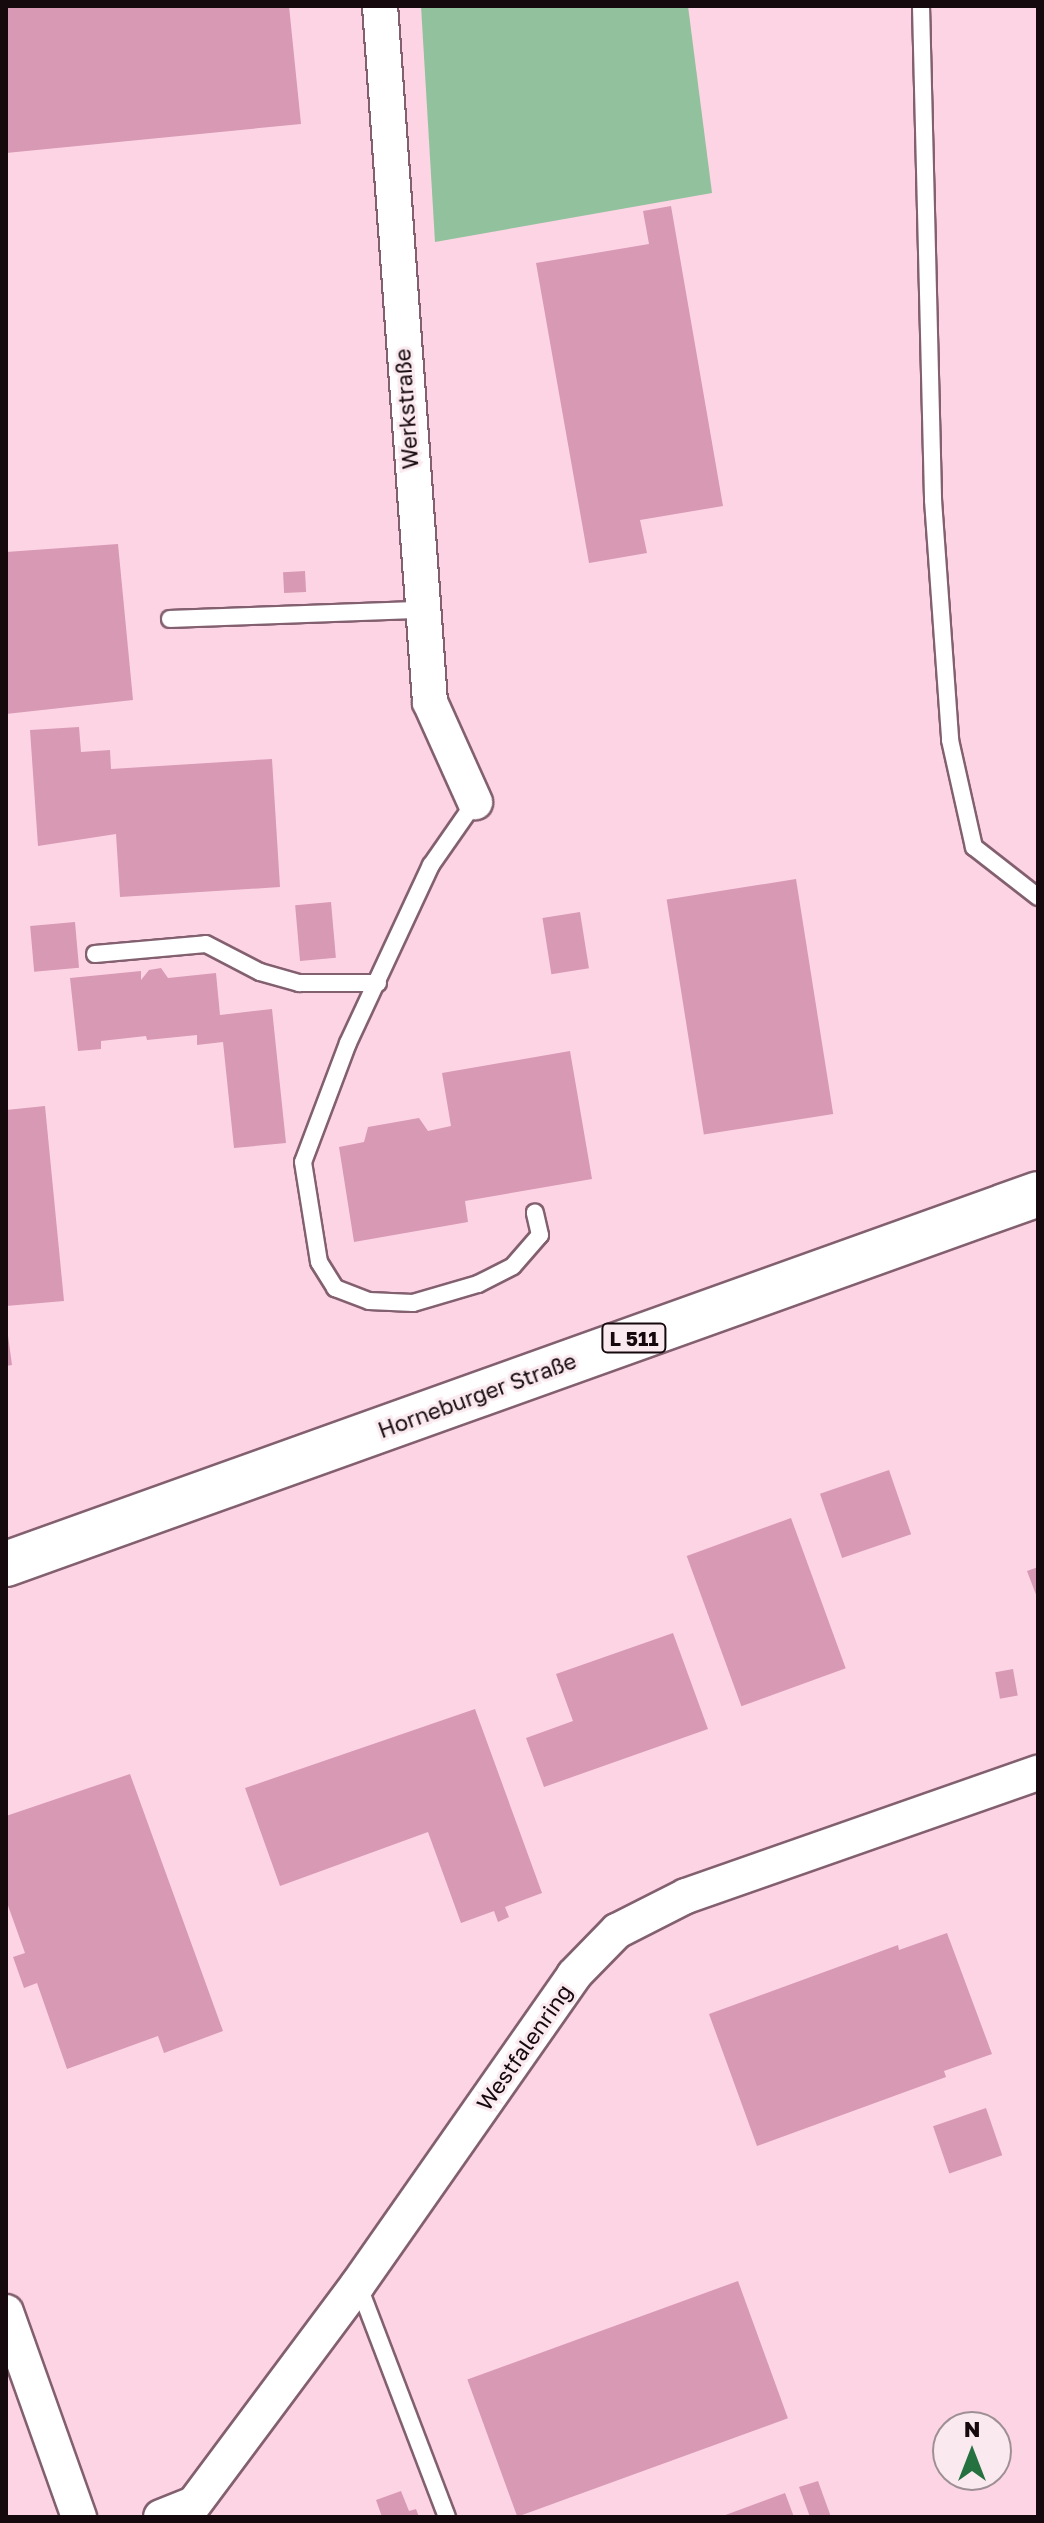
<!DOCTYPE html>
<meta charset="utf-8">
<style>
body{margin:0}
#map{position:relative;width:1044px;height:2523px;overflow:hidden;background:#fdd4e4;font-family:"Golos Text",sans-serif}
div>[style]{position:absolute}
.green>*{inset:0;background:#92c29d}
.building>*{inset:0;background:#d899b4;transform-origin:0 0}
.roads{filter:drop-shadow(2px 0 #83606f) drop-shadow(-2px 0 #83606f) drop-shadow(0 2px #83606f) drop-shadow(0 -2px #83606f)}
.service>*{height:16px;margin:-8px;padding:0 8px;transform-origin:8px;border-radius:8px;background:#fff}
.minor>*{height:34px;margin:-17px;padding:0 17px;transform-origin:17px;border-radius:17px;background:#fff}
.primary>*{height:44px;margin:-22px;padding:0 22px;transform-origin:22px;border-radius:22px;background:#fff}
span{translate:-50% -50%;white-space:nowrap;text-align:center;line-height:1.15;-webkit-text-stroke:6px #fae9ef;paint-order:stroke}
.shield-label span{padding:2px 6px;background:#fae9ef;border:2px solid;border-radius:6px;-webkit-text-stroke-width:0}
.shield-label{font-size:20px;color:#15090e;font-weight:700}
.street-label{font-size:22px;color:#15090e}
.frame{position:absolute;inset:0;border:8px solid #15090e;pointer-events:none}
.north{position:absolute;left:932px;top:2411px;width:80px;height:80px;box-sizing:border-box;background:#fae9ef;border:2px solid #9e8f95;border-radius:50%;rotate:0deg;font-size:22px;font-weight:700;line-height:32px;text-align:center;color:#15090e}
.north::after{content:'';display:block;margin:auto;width:28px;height:36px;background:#267140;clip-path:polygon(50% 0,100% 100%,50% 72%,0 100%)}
</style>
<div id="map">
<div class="green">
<div style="clip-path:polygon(421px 6px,688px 6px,712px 193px,435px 242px)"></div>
</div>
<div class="building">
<div style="clip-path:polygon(6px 6px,289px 6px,301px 124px,6px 153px)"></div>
<div style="clip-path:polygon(671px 206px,723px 506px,640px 520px,647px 553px,589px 563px,536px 263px,649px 244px,643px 211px)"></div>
<div style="clip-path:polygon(118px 544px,133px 700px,6px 714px,6px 552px)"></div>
<div style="left:305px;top:571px;width:21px;height:22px;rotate:87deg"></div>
<div style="clip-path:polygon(79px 727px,81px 752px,110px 750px,111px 769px,272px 759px,280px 887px,120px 897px,116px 834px,38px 846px,30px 730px)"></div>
<div style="left:796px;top:879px;width:238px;height:131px;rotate:81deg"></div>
<div style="left:331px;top:902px;width:56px;height:36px;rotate:85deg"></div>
<div style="left:580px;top:912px;width:57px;height:38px;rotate:81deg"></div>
<div style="left:75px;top:922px;width:46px;height:45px;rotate:85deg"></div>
<div style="clip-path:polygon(161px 968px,168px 978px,216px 973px,220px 1015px,272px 1009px,286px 1143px,234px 1148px,223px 1042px,197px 1045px,197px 1035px,147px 1040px,146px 1036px,101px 1041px,101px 1049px,78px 1051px,70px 978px,141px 971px,141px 980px,149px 970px)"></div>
<div style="clip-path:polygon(570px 1051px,592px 1179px,465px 1201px,468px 1222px,354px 1242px,339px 1147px,364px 1142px,368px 1127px,419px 1118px,428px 1131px,451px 1126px,442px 1073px)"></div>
<div style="clip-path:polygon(45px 1106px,64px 1301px,6px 1306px,6px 1110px)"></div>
<div style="clip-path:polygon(6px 1321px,12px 1365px,6px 1366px)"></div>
<div style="left:889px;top:1470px;width:68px;height:73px;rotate:71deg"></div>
<div style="left:791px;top:1518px;width:160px;height:111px;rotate:70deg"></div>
<div style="clip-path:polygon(1038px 1567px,1038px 1600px,1027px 1571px)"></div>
<div style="clip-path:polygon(673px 1633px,708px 1729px,544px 1787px,526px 1738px,573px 1721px,556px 1674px)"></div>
<div style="left:1013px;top:1669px;width:27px;height:18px;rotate:80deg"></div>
<div style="clip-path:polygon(475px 1709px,542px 1893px,505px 1907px,509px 1917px,498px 1922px,494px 1911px,461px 1923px,428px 1832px,280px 1886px,245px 1788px)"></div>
<div style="clip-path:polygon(130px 1774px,223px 2031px,164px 2053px,158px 2036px,67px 2069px,37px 1983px,24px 1988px,13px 1957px,25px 1953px,6px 1900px,6px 1816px)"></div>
<div style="clip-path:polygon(947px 1933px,992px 2054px,944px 2071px,946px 2077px,757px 2146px,709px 2014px,898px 1945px,899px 1950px)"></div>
<div style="left:986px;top:2108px;width:50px;height:56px;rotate:71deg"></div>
<div style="left:738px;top:2281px;width:146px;height:288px;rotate:70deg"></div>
<div style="clip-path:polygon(818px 2481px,831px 2517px,810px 2517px,799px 2487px)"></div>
<div style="clip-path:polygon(401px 2491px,409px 2511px,416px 2509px,419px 2517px,382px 2517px,376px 2500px)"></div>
<div style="clip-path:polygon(785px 2493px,794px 2517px,720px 2517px)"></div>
</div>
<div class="roads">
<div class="service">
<div style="left:921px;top:6px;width:494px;rotate:88.6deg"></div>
<div style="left:933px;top:500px;width:241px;rotate:85.9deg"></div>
<div style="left:950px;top:740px;width:110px;rotate:77.4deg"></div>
<div style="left:974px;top:847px;width:81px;rotate:38deg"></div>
<div style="left:170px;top:619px;width:251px;rotate:-2.1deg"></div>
<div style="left:475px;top:802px;width:77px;rotate:124.9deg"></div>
<div style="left:431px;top:865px;width:196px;rotate:115deg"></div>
<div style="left:348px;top:1043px;width:127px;rotate:110.7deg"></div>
<div style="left:303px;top:1162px;width:101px;rotate:80.9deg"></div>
<div style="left:319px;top:1262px;width:31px;rotate:58deg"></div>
<div style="left:335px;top:1288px;width:36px;rotate:21deg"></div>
<div style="left:369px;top:1301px;width:44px;rotate:2.6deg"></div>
<div style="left:413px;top:1303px;width:68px;rotate:-16.3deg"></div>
<div style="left:478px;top:1284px;width:39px;rotate:-27deg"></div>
<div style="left:513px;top:1266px;width:41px;rotate:-48.9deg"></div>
<div style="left:540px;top:1235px;width:23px;rotate:-103deg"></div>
<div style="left:95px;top:954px;width:111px;rotate:-5.1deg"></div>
<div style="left:206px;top:944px;width:61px;rotate:27.4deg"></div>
<div style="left:260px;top:972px;width:41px;rotate:15.8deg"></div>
<div style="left:299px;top:983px;width:79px"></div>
<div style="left:358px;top:2284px;width:249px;rotate:69.1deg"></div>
</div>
<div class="minor">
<div style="left:380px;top:6px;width:698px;rotate:85.89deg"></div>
<div style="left:430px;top:702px;width:110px;rotate:65.8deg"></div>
<div style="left:6px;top:2312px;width:218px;rotate:70.4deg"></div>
<div style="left:161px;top:2517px;width:35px;rotate:-22deg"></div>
<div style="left:194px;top:2504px;width:274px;rotate:-53.3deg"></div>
<div style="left:358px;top:2284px;width:377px;rotate:-55deg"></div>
<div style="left:574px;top:1975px;width:62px;rotate:-45.7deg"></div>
<div style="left:617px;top:1931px;width:77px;rotate:-26.9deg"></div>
<div style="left:686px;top:1896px;width:373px;rotate:-19.3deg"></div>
</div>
<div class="primary">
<div style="left:6px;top:1564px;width:1096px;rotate:-19.72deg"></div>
</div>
</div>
<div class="shield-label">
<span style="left:634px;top:1338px">L 511</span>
</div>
<div class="street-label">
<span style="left:406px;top:409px;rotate:-94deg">Werkstraße</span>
<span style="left:477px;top:1395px;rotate:-20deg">Horneburger Straße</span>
<span style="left:524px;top:2047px;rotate:-55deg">Westfalenring</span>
</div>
<div class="frame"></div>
<div class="north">N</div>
</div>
